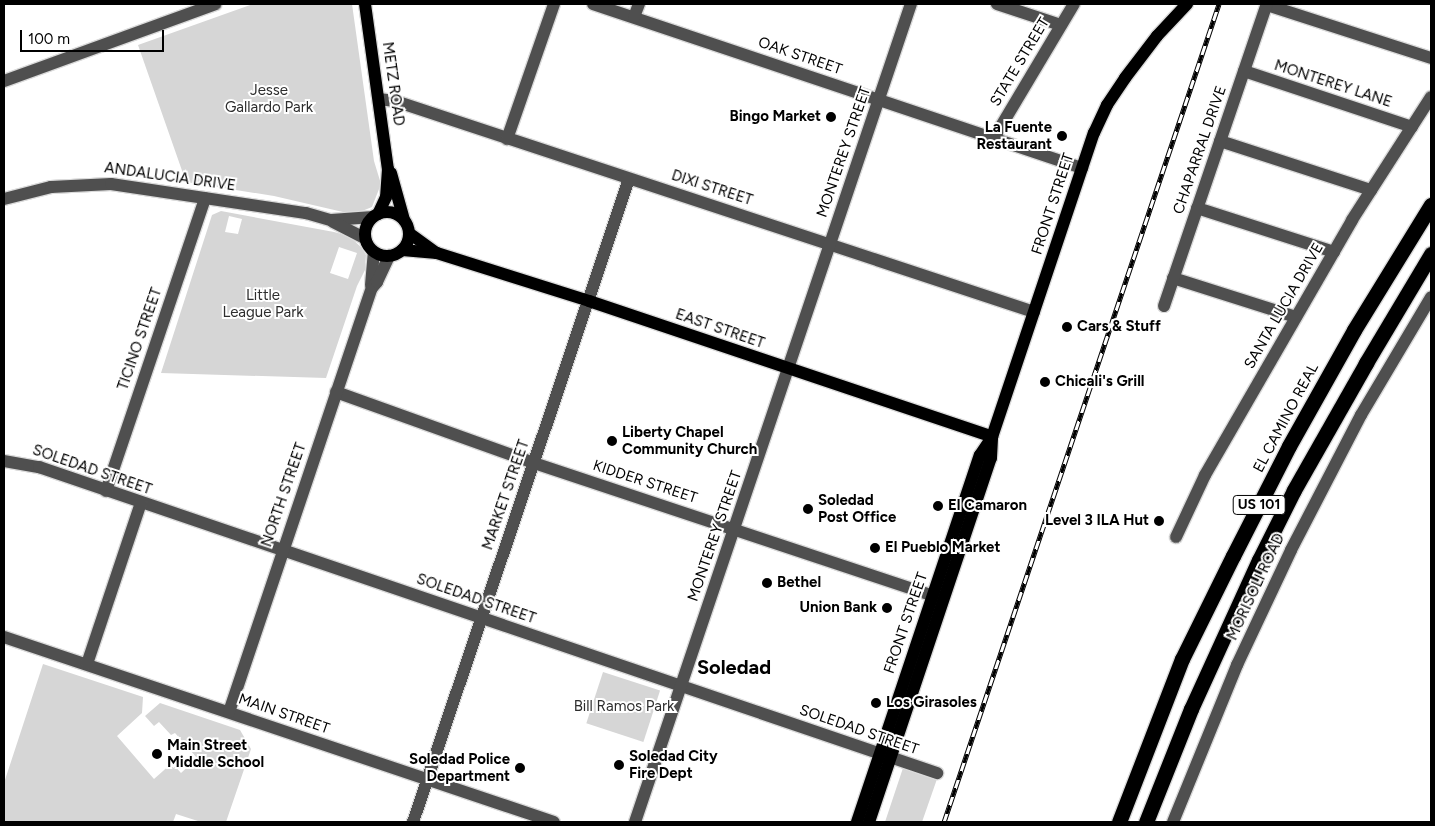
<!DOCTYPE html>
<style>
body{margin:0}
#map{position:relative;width:1435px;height:826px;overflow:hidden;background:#fff;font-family:Figtree,sans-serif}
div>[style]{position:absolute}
.green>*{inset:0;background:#d6d6d6;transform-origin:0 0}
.roads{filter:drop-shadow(1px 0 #dbdbdb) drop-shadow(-1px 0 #dbdbdb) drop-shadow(0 1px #dbdbdb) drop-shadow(0 -1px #dbdbdb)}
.minor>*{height:12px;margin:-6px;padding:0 6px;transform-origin:6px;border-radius:6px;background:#4f4f4f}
.major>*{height:12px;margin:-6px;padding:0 6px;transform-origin:6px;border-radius:6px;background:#000}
.major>.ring{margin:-6px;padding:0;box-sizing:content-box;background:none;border:12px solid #000;border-radius:50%}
.highway>*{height:15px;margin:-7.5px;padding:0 7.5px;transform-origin:7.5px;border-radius:7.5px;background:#000}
.rail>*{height:5px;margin-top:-2.5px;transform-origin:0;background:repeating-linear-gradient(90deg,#fff 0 9px,#000 0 18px);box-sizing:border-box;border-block:1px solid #000}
.dots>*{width:14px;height:14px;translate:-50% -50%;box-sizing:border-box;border:2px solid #fff;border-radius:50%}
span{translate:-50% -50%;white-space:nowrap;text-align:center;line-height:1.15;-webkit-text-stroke:4px #fff;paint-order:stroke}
.shield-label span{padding:1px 4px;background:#fff;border:1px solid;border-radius:4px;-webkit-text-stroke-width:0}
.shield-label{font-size:14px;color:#000;font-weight:700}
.street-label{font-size:15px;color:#000}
.park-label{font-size:15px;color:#2d2d2d}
.poi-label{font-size:15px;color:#000;font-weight:700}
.right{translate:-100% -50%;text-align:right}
.left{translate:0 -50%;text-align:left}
.district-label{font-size:20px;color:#000;font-weight:700}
.frame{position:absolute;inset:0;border:5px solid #000;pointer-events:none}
.scale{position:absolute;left:20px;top:30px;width:144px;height:22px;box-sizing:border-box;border:2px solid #000;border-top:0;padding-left:6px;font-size:15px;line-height:18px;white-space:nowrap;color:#000;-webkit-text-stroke:4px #fff;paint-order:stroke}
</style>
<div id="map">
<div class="green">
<div style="clip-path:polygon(253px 4px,352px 4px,374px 161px,381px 184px,372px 207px,357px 213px,343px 212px,274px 196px,186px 182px,138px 45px)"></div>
<div style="clip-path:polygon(evenodd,221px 211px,334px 232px,349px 236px,362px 248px,366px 255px,365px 270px,357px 286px,326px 378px,161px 373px,212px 215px,221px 211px,229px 216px,242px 219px,238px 234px,225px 232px,229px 216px,221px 211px,339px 247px,357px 253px,348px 279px,330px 273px,339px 247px)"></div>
<div style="clip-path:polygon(43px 664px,143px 697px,142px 713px,117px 736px,154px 779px,172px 763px,181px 773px,197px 758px,175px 733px,171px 735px,159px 722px,154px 726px,145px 716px,160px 703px,240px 730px,251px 749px,226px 822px,201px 822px,176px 814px,173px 822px,4px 822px,4px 783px)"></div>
<div style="left:603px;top:672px;width:60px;height:54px;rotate:18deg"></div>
<div style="clip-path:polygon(903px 768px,937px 779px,922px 822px,885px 822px)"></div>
</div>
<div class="roads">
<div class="minor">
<div style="left:593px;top:4px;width:516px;rotate:18.54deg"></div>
<div style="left:997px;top:4px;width:67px;rotate:18.2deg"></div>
<div style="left:1267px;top:5px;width:172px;rotate:17.9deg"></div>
<div style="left:634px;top:17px;width:14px;rotate:-69deg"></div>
<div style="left:1244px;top:71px;width:177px;rotate:18.4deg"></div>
<div style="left:4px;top:81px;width:225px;rotate:-20deg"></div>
<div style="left:379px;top:99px;width:16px;rotate:7deg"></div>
<div style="left:395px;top:101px;width:673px;rotate:18.27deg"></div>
<div style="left:994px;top:138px;width:156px;rotate:-59.2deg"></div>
<div style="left:507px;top:139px;width:143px;rotate:-70.8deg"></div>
<div style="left:1220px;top:141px;width:159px;rotate:18deg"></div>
<div style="left:4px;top:199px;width:49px;rotate:-14.3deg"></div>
<div style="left:51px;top:187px;width:60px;rotate:-2.9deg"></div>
<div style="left:111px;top:184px;width:197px;rotate:8.5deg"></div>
<div style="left:306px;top:213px;width:26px;rotate:16deg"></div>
<div style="left:331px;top:220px;width:42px;rotate:-4.1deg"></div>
<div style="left:1197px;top:208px;width:144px;rotate:17.8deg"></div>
<div style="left:333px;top:222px;width:36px;rotate:27deg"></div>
<div style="left:1173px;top:278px;width:129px;rotate:17.6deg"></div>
<div style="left:371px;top:285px;width:32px;rotate:-85deg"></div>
<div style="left:1164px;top:306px;width:319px;rotate:-71.2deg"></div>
<div style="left:336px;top:392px;width:210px;rotate:19.7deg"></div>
<div style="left:534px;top:463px;width:430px;rotate:18.4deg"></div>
<div style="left:4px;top:461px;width:36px;rotate:10deg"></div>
<div style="left:39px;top:467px;width:949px;rotate:18.82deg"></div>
<div style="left:106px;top:491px;width:309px;rotate:-71.3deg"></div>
<div style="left:1176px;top:537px;width:68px;rotate:-64.9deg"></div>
<div style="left:1205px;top:475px;width:294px;rotate:-60deg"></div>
<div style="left:1352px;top:220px;width:146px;rotate:-57.3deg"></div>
<div style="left:4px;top:637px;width:580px;rotate:18.59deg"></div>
<div style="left:87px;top:664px;width:170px;rotate:-71.5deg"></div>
<div style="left:229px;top:712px;width:447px;rotate:-71.4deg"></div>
<div style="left:372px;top:288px;width:8px;rotate:-50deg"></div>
<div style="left:377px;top:282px;width:29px;rotate:-65deg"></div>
<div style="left:413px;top:822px;width:678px;rotate:-71.43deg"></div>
<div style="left:635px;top:822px;width:863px;rotate:-71.36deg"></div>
<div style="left:1173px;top:822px;width:170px;rotate:-67.8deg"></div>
<div style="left:1237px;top:665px;width:127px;rotate:-64.8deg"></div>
<div style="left:1291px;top:550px;width:152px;rotate:-62.6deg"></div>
<div style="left:1361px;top:415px;width:137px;rotate:-59.3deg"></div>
</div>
<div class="major">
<div style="left:365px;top:4px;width:167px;rotate:82.1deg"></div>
<div style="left:388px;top:169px;width:28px;rotate:94deg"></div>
<div style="left:386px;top:197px;width:19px;rotate:115deg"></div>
<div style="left:391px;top:173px;width:49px;rotate:74.5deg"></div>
<div class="ring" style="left:365px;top:212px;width:32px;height:32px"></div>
<div style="left:409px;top:233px;width:34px;rotate:36deg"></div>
<div style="left:402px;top:250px;width:35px;rotate:5deg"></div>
<div style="left:437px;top:253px;width:159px;rotate:17.5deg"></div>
<div style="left:589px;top:301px;width:425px;rotate:18.6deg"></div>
<div style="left:857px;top:822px;width:387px;rotate:-71.5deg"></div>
<div style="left:980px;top:455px;width:22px;rotate:-56deg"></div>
<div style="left:869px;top:822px;width:384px;rotate:-71.5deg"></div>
<div style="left:991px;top:458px;width:21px;rotate:-87deg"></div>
<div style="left:992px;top:437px;width:321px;rotate:-71.5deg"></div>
<div style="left:1094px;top:133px;width:31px;rotate:-65deg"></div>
<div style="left:1107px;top:105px;width:32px;rotate:-56deg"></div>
<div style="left:1125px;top:78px;width:53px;rotate:-52.7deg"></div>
<div style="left:1157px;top:36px;width:44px;rotate:-46.8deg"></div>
</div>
<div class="highway">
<div style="left:1119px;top:822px;width:175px;rotate:-68.9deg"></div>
<div style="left:1182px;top:659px;width:115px;rotate:-63.7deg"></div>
<div style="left:1233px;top:556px;width:123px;rotate:-63deg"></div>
<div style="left:1289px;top:446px;width:133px;rotate:-60.7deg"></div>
<div style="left:1354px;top:330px;width:147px;rotate:-58.4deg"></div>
<div style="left:1146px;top:822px;width:122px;rotate:-68.3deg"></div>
<div style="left:1191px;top:709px;width:164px;rotate:-65.5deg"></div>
<div style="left:1259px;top:560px;width:78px;rotate:-63.4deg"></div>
<div style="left:1294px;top:490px;width:146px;rotate:-60.4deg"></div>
<div style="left:1366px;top:363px;width:127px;rotate:-59.2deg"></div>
</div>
</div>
<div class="rail">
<div style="left:944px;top:822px;width:863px;rotate:-71.42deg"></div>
</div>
<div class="dots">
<div style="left:831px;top:117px;background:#000"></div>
<div style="left:1062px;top:136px;background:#000"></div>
<div style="left:1067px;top:327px;background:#000"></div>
<div style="left:1045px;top:382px;background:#000"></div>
<div style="left:612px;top:441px;background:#000"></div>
<div style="left:938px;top:506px;background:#000"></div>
<div style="left:808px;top:509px;background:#000"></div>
<div style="left:1159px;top:521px;background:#000"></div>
<div style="left:875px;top:548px;background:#000"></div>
<div style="left:767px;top:583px;background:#000"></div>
<div style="left:887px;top:608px;background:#000"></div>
<div style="left:876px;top:703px;background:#000"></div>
<div style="left:157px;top:754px;background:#000"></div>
<div style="left:619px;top:765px;background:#000"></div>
<div style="left:520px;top:768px;background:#000"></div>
</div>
<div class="shield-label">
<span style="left:1259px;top:505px">US 101</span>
</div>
<div class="street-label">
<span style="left:800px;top:56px;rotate:19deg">OAK STREET</span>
<span style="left:1020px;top:62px;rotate:-59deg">STATE STREET</span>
<span style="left:393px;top:84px;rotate:82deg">METZ ROAD</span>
<span style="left:1333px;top:84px;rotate:18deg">MONTEREY LANE</span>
<span style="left:1200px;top:150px;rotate:-71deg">CHAPARRAL DRIVE</span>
<span style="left:844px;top:152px;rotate:-71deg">MONTEREY STREET</span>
<span style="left:170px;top:177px;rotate:8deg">ANDALUCIA DRIVE</span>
<span style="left:712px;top:188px;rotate:18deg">DIXI STREET</span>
<span style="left:1053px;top:204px;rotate:-72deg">FRONT STREET</span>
<span style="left:1284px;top:306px;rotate:-60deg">SANTA LUCIA DRIVE</span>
<span style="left:720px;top:329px;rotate:19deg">EAST STREET</span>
<span style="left:140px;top:339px;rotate:-71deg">TICINO STREET</span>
<span style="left:1286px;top:418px;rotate:-62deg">EL CAMINO REAL</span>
<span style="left:92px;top:470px;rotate:19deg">SOLEDAD STREET</span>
<span style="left:645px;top:482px;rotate:18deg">KIDDER STREET</span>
<span style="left:284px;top:495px;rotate:-71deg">NORTH STREET</span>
<span style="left:506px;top:495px;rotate:-71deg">MARKET STREET</span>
<span style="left:715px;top:536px;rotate:-71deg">MONTEREY STREET</span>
<span style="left:1256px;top:587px;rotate:-65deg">MORISOLI ROAD</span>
<span style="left:476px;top:599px;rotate:19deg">SOLEDAD STREET</span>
<span style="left:906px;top:623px;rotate:-71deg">FRONT STREET</span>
<span style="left:284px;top:714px;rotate:19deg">MAIN STREET</span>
<span style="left:859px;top:730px;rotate:19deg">SOLEDAD STREET</span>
</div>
<div class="park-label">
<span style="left:269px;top:99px">Jesse<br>Gallardo Park</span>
<span style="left:263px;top:304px">Little<br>League Park</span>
<span style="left:624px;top:707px">Bill Ramos Park</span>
</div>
<div class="poi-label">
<span class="right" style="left:821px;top:117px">Bingo Market</span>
<span class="right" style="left:1052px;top:136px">La Fuente<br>Restaurant</span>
<span class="left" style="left:1077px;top:327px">Cars &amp; Stuff</span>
<span class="left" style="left:1055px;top:382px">Chicali's Grill</span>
<span class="left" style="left:622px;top:441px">Liberty Chapel<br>Community Church</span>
<span class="left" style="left:818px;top:509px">Soledad<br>Post Office</span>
<span class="left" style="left:948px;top:506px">El Camaron</span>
<span class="right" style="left:1149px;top:521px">Level 3 ILA Hut</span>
<span class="left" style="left:885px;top:548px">El Pueblo Market</span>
<span class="left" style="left:777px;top:583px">Bethel</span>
<span class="right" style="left:877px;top:608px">Union Bank</span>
<span class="left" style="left:886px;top:703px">Los Girasoles</span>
<span class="left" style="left:167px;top:754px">Main Street<br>Middle School</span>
<span class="left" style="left:629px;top:765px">Soledad City<br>Fire Dept</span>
<span class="right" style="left:510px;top:768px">Soledad Police<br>Department</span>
</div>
<div class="district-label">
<span style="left:734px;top:667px">Soledad</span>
</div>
<div class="frame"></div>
<div class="scale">100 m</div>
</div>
